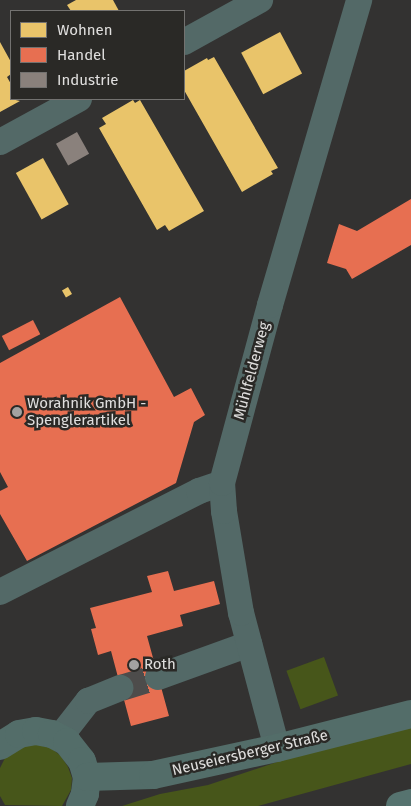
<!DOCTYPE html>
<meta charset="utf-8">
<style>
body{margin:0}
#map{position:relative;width:411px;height:806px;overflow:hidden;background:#333231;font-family:"Fira Sans",sans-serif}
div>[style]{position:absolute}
.green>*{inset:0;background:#47561a;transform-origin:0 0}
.homes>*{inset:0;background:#e9c46a;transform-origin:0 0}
.shops>*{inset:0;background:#e76f51;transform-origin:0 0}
.industry>*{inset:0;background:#8a817c;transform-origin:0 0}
.minor-tunnel>*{height:26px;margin-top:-13px;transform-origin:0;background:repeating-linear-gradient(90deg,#4d4c4b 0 26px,transparent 0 39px)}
.minor>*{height:26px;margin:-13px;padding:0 13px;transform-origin:13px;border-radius:13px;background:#536967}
.major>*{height:28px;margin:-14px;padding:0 14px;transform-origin:14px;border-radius:14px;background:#536d69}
.highway>*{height:28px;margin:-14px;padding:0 14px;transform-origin:14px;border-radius:14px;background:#56736f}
.dots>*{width:14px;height:14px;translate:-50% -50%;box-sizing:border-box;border:2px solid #2a2926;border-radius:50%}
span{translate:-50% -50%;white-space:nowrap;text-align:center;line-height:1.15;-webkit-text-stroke:5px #2a2926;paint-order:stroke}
.street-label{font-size:15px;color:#e0dfde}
.poi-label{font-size:15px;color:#e0dfde}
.left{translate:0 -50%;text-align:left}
.legend{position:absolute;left:10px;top:10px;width:175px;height:90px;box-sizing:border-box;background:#2a2926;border:1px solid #737270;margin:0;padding:6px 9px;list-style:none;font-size:15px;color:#e0dfde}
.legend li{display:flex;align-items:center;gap:10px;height:25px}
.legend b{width:25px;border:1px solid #737270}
</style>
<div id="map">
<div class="green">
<div style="left:324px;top:657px;width:41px;height:40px;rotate:70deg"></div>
<div style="clip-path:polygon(411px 727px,411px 764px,258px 806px,122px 806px,160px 794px,208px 785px,295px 756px)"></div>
<div style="clip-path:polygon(27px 745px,39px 745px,51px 748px,61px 756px,68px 767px,72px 778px,71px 790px,62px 806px,5px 805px,0 796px,0 768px,5px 758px)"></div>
</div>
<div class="homes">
<div style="clip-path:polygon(76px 0,113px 0,119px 11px,71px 11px,67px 5px)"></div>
<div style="left:280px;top:32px;width:47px;height:44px;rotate:62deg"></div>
<div style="clip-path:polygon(0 42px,11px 62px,11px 74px,7px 77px,11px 84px,11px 99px,20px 101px,0 112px)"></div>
<div style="clip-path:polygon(214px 57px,278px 168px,271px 171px,273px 174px,242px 192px,184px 90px,184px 71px,207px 58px,208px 60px)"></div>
<div style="clip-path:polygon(133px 100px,135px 103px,140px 100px,204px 211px,169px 231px,165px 225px,157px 230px,99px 128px,106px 124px,102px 118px)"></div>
<div style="left:43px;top:158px;width:53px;height:31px;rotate:61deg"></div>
<div style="left:68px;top:287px;width:8px;height:7px;rotate:60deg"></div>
</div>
<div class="shops">
<div style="clip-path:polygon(411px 199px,411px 245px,352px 279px,346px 269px,327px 263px,339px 224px,357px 231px)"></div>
<div style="clip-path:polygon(120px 297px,174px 397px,191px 388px,205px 415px,194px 422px,176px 483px,27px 561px,0 514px,0 491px,8px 487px,0 472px,0 363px)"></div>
<div style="left:33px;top:320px;width:16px;height:35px;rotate:63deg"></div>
<div style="clip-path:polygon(168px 571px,174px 591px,214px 581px,220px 604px,180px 615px,183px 626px,147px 636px,169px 716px,131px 726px,111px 651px,98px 655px,91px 629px,96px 628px,90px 608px,152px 592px,147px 576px)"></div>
</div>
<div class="industry">
<div style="left:77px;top:132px;width:25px;height:24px;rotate:61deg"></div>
</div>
<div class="minor-tunnel">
<div style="left:121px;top:688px;width:39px;rotate:-17deg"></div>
</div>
<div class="minor">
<div style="left:184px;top:42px;width:87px;rotate:-28.9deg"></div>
<div style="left:0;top:142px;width:90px;rotate:-28.6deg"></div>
<div style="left:0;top:592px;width:223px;rotate:-26.9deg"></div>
<div style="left:199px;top:491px;width:24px;rotate:-19deg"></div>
<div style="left:158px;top:677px;width:97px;rotate:-19.9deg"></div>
<div style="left:60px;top:737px;width:46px;rotate:-52.1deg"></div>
<div style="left:88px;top:701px;width:35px;rotate:-22deg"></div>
<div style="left:277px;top:748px;width:140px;rotate:-104.9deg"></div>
<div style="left:241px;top:613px;width:103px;rotate:-99.5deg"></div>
<div style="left:224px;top:511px;width:28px;rotate:-94deg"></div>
<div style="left:222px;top:483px;width:184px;rotate:-74.9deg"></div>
<div style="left:270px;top:305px;width:318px;rotate:-73.7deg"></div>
</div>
<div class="major">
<div style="left:0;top:746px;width:22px;rotate:-32deg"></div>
<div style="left:19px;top:734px;width:17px;rotate:-10deg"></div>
<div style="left:36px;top:731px;width:16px;rotate:11deg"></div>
<div style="left:52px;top:734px;width:17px;rotate:28deg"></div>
<div style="left:67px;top:742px;width:24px;rotate:52deg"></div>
<div style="left:82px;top:761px;width:17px;rotate:73deg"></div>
<div style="left:87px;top:777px;width:17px;rotate:97deg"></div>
<div style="left:85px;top:794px;width:13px;rotate:113deg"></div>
<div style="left:87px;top:777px;width:66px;rotate:-1.7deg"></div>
<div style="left:153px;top:775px;width:127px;rotate:-12.3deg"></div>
<div style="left:277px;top:748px;width:138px;rotate:-14.2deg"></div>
</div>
<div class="highway">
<div style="left:400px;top:806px;width:11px;rotate:-15deg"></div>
</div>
<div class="dots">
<div style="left:17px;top:412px;background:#a3a2a1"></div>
<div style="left:134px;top:665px;background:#a3a2a1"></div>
</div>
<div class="street-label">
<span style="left:252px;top:371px;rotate:-75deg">Mühlfelderweg</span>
<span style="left:250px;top:753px;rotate:-13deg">Neuseiersberger Straße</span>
</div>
<div class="poi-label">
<span class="left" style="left:27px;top:412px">Worahnik GmbH -<br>Spenglerartikel</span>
<span class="left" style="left:144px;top:665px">Roth</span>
</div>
<ul class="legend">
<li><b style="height:14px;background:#e9c46a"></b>Wohnen</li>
<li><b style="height:14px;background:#e76f51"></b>Handel</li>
<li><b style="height:14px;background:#8a817c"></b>Industrie</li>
</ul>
</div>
